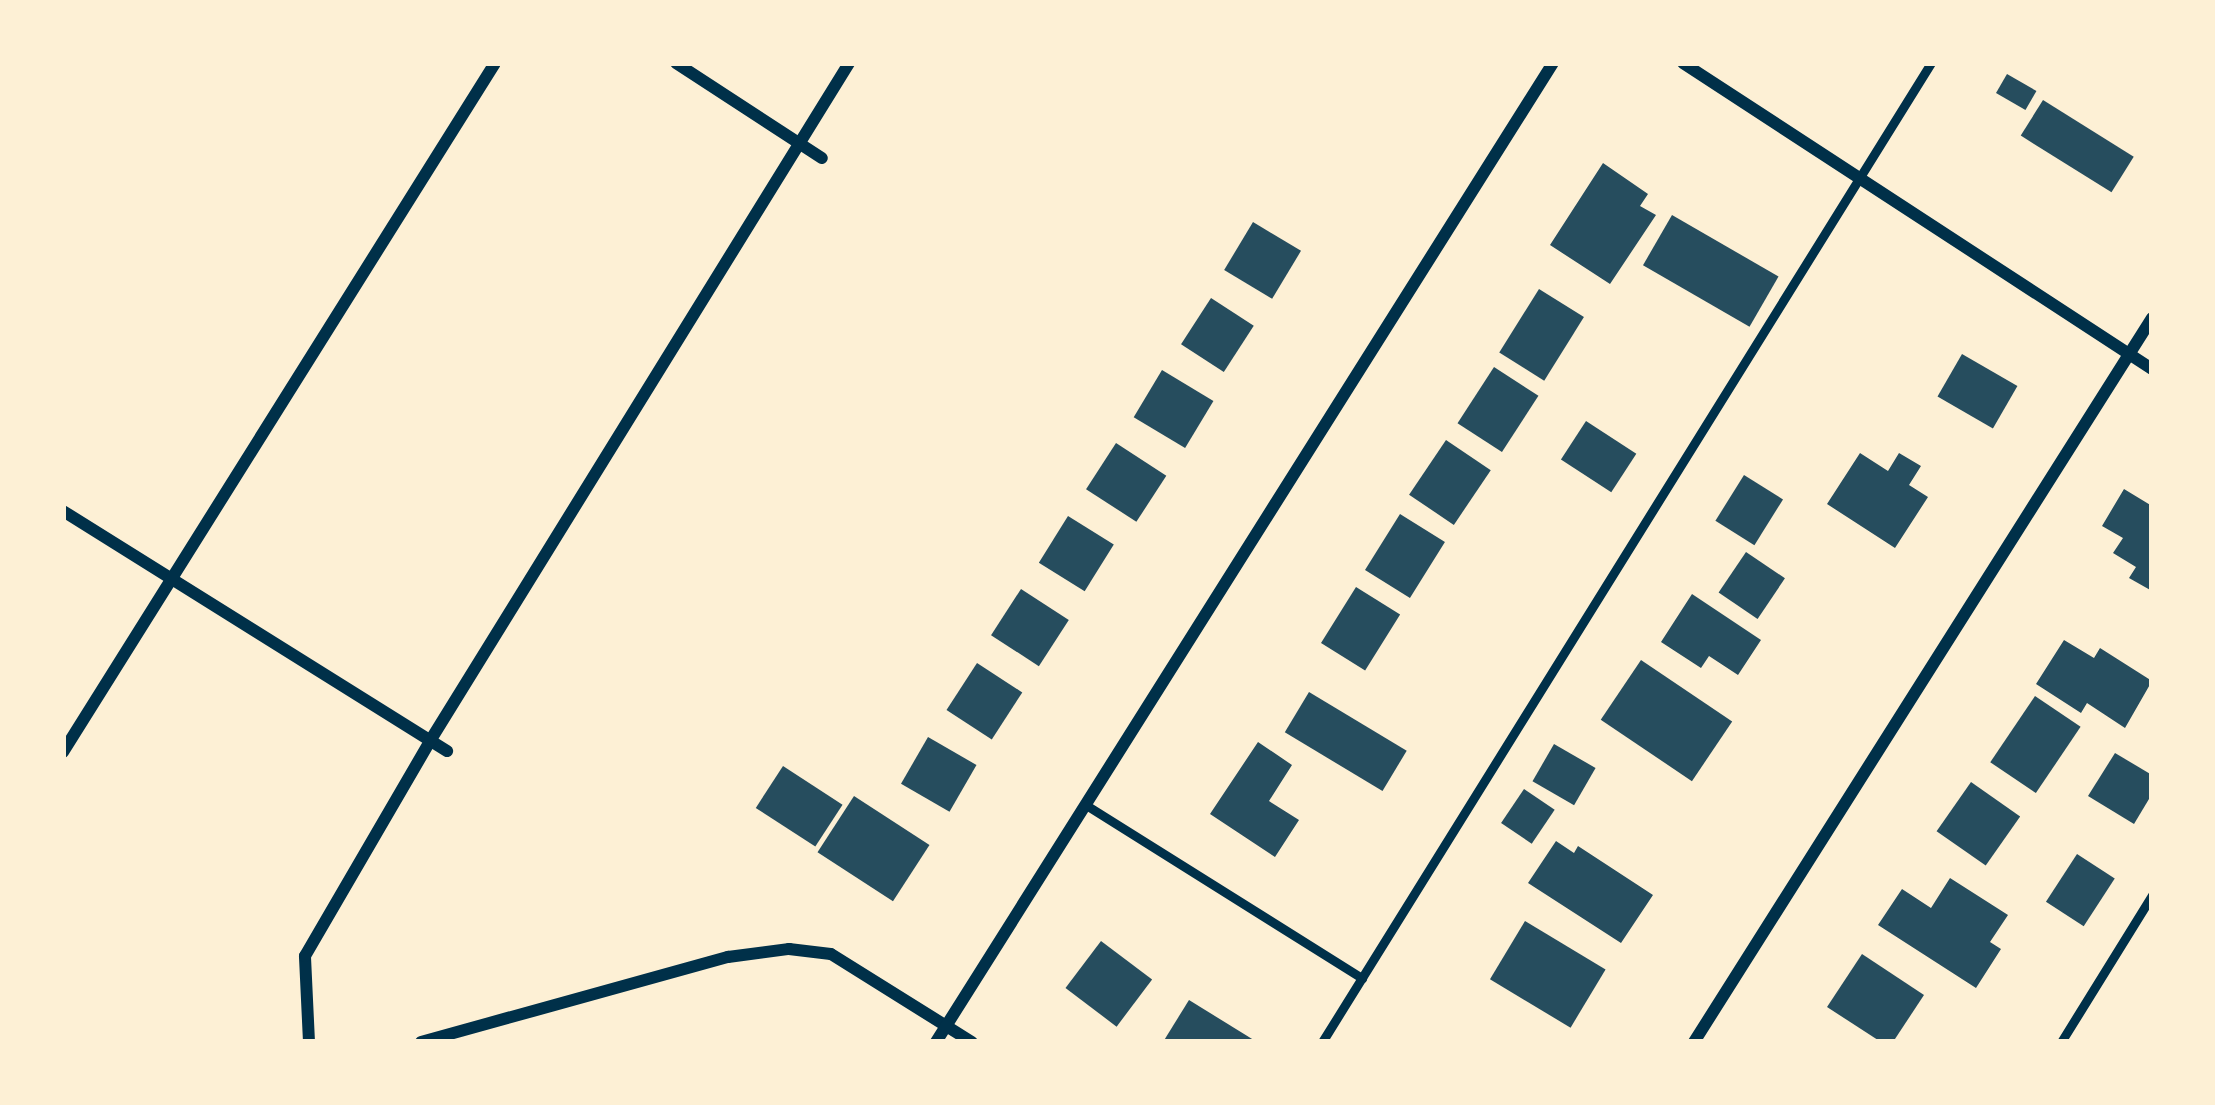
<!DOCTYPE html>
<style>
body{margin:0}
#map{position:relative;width:2215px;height:1105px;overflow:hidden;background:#fdf0d5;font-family:"Space Grotesk",sans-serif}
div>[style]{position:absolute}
.building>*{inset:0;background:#264d5e;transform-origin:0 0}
.service>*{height:9px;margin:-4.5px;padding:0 4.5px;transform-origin:4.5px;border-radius:4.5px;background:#003049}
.minor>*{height:12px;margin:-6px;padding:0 6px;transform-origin:6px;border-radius:6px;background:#003049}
span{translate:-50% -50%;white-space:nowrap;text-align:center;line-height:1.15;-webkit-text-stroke:12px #fdf0d5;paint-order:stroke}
.frame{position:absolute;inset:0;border:66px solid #fdf0d5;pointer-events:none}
</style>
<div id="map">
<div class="building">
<div style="left:2007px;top:74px;width:34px;height:22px;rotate:30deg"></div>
<div style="left:2043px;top:100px;width:107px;height:42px;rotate:32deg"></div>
<div style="clip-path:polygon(1603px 163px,1648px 194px,1640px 206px,1656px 215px,1610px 284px,1550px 245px)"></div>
<div style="left:1672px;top:215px;width:123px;height:58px;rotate:30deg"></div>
<div style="left:1253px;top:222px;width:56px;height:56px;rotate:31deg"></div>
<div style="left:1539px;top:289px;width:53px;height:75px;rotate:32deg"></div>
<div style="left:1211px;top:298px;width:51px;height:55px;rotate:33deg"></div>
<div style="left:1962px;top:354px;width:64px;height:49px;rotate:30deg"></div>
<div style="left:1494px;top:367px;width:53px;height:67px;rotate:33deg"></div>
<div style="left:1162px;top:370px;width:60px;height:55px;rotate:31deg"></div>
<div style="left:1586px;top:421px;width:60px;height:46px;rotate:33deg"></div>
<div style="left:1446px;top:440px;width:54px;height:66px;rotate:34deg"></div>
<div style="left:1116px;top:443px;width:60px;height:55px;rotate:33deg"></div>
<div style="clip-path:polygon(1860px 453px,1888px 471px,1899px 453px,1921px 466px,1909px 485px,1928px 497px,1895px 548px,1827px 504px)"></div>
<div style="left:1744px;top:475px;width:46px;height:54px;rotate:32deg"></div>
<div style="clip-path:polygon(2124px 489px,2152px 506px,2152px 591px,2129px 578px,2136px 567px,2113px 553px,2123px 538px,2102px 526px)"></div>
<div style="left:1400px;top:514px;width:53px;height:66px;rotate:32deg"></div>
<div style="left:1068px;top:516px;width:54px;height:55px;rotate:32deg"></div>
<div style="left:1746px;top:552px;width:47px;height:49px;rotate:34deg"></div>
<div style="left:1356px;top:587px;width:52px;height:66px;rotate:32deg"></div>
<div style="left:1021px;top:589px;width:57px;height:55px;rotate:33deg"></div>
<div style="clip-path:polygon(1692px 594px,1761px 640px,1738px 675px,1709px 656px,1701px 668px,1661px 642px)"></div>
<div style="clip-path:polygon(2064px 640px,2094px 658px,2100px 648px,2152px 681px,2125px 728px,2087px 703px,2081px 713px,2036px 684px)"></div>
<div style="left:1641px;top:660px;width:110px;height:72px;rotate:34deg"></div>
<div style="left:977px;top:663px;width:54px;height:56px;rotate:33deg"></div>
<div style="left:1309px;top:692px;width:114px;height:47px;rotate:31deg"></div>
<div style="left:2035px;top:696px;width:55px;height:80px;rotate:34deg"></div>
<div style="left:928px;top:737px;width:56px;height:54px;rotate:30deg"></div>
<div style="clip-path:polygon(1258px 742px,1292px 765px,1269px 801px,1299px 820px,1275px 857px,1210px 814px)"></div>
<div style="left:1554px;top:744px;width:48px;height:43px;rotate:30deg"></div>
<div style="clip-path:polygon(2115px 753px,2152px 775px,2152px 794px,2134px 824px,2088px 796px)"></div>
<div style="left:783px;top:766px;width:71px;height:50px;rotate:33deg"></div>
<div style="left:1971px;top:782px;width:60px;height:60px;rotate:35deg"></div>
<div style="left:1524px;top:789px;width:37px;height:41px;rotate:34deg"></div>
<div style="left:854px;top:796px;width:90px;height:67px;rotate:33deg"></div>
<div style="clip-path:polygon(1556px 841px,1574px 853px,1578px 846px,1653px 895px,1621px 943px,1528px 883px)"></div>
<div style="left:2077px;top:854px;width:45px;height:57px;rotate:33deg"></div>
<div style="clip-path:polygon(1950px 878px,2008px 915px,1990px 942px,2001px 949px,1976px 988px,1878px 925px,1902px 889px,1931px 908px)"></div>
<div style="left:1525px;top:921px;width:94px;height:68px;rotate:31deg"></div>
<div style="left:1101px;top:941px;width:64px;height:59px;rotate:37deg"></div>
<div style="clip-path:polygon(1862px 954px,1924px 995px,1893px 1042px,1881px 1042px,1827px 1007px)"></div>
<div style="clip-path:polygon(1189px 1000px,1257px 1042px,1163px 1042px)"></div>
</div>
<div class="service">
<div style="left:1086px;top:805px;width:326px;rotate:32.1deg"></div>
<div style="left:1322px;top:1042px;width:1153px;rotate:-58.12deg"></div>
<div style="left:2061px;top:1042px;width:173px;rotate:-58.2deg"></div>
</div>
<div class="minor">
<div style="left:676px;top:63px;width:174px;rotate:33.1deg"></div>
<div style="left:1683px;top:63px;width:560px;rotate:33.12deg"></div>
<div style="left:63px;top:511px;width:453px;rotate:32deg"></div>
<div style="left:63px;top:752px;width:813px;rotate:-57.91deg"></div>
<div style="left:309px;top:1042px;width:86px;rotate:-92.7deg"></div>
<div style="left:305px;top:956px;width:249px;rotate:-59.8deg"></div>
<div style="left:430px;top:741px;width:797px;rotate:-58.28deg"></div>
<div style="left:421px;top:1042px;width:319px;rotate:-15.5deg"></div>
<div style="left:728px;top:957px;width:62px;rotate:-7.5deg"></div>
<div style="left:789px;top:949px;width:42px;rotate:6.8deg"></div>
<div style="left:831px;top:954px;width:166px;rotate:32deg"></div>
<div style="left:936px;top:1042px;width:1157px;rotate:-57.78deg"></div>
<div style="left:1694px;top:1042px;width:857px;rotate:-57.68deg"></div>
</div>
<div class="frame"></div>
</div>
